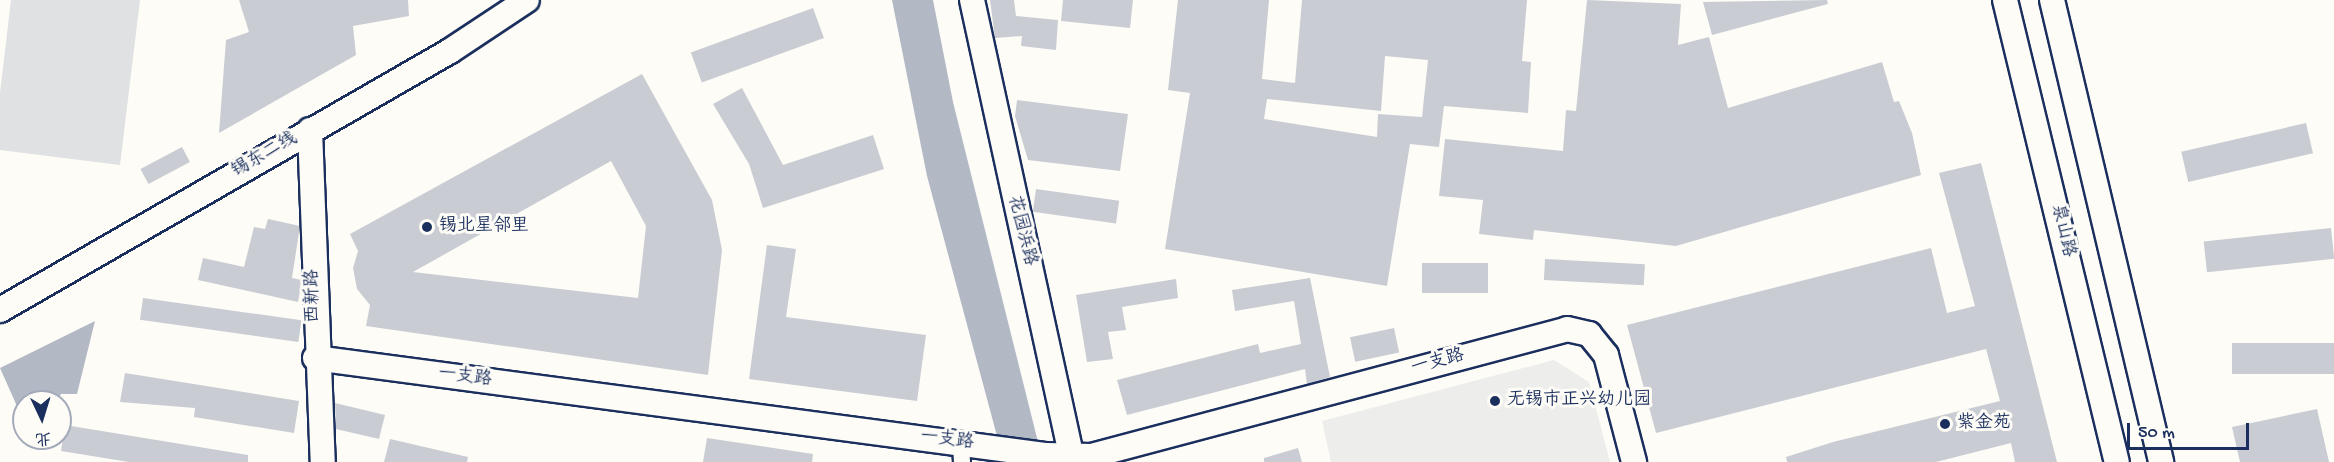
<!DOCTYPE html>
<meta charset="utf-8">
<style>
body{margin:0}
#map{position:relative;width:2334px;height:462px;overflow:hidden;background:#fdfcf7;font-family:"Gochi Hand","LXGW WenKai TC",sans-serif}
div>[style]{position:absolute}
.built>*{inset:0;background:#edeeec}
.green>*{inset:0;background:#e0e1e3}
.water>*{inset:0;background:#b3b8c5}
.building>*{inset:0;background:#c9ccd3;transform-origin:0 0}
.roads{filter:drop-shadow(2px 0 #1b2f5e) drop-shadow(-2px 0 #1b2f5e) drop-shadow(0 2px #1b2f5e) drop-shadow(0 -2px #1b2f5e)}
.street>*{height:16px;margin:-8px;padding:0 8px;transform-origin:8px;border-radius:8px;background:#fdfcf7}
.secondary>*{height:24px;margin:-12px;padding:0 12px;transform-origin:12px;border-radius:12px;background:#fdfcf7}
.dots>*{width:16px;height:16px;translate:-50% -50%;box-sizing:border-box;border:3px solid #fdfcf7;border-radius:50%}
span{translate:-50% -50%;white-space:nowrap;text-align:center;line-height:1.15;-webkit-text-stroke:6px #fdfcf7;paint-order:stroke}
.street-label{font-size:18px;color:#1b2f5e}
.poi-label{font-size:18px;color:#1b2f5e}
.left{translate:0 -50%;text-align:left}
.north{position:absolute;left:12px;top:390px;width:60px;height:60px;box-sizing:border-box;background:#fdfcf7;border:2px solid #a3aaba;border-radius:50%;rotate:176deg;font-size:16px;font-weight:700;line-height:24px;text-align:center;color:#1b2f5e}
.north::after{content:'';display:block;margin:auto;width:21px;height:27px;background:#1b2f5e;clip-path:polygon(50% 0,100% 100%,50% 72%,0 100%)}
.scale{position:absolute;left:2127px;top:423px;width:122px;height:27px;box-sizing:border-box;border:3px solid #1b2f5e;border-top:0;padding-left:8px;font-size:18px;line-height:21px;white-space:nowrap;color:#1b2f5e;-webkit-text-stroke:4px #fdfcf7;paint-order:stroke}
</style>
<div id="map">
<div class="built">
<div style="clip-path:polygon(1554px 360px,1589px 382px,1610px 462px,1331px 462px,1322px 421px)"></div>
</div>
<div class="green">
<div style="clip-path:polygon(11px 0,140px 0,120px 165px,0 150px,0 93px)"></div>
</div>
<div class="water">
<div style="clip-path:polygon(892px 0,933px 0,953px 102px,1043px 462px,1004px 462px,927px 176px)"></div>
<div style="clip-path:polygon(95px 321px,77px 394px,61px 394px,57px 402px,24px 402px,24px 422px,0 368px)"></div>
</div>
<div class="building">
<div style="clip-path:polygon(239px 0,408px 0,409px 16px,353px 26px,356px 55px,219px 133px,226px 40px,249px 32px)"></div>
<div style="clip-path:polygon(990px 0,1014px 0,1016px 16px,1058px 20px,1056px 50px,1021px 46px,1022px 36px,995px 38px)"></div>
<div style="clip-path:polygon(1063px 0,1133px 0,1130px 28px,1061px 21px)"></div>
<div style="clip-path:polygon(evenodd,1178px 0,1269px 0,1262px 79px,1295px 83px,1302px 0,1527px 0,1522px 61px,1531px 62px,1528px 113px,1444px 106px,1439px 147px,1410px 144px,1387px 286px,1165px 249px,1190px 93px,1168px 90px,1178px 0,1385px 56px,1428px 60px,1422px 117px,1378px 114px,1377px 137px,1264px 119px,1267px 99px,1381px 111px,1385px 56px)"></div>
<div style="clip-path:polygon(1587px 0,1681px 4px,1678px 45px,1709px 37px,1728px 108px,1882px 62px,1894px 102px,1899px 101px,1912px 133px,1921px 175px,1676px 246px,1534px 230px,1533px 240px,1479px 234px,1483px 200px,1439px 196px,1445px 139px,1563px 151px,1566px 110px,1576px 111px)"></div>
<div style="clip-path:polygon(1827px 0,1828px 4px,1712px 35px,1703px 2px)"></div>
<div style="left:813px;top:8px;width:32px;height:130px;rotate:70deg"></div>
<div style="clip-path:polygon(evenodd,642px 74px,712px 200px,722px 250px,708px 375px,366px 326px,370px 305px,357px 289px,353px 268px,358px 251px,350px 234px,642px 74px,611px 161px,646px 226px,638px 298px,413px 272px,611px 161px)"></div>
<div style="clip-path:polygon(742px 88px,783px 165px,873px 135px,884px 169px,763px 208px,749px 164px,713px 104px)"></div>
<div style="clip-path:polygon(1017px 100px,1128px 114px,1120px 171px,1028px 160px,1015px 116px)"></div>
<div style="left:2306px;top:123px;width:31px;height:128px;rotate:77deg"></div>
<div style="left:182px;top:147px;width:17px;height:47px;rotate:62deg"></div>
<div style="clip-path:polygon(1981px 163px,2057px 462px,2015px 462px,2011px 443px,1936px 462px,1787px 462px,1786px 457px,1833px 442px,2000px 401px,1986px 349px,1656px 433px,1627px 325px,1931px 248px,1947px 313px,1975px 306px,1939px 173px)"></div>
<div style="left:1036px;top:189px;width:84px;height:23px;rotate:8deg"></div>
<div style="clip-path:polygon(268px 219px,300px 226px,292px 278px,302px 280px,298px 302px,198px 280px,203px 258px,244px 267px,254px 227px,265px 229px)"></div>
<div style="left:2331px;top:228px;width:31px;height:128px;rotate:84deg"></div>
<div style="clip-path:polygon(767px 245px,796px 249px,786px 317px,926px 335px,917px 401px,749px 379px)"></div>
<div style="left:1545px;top:259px;width:100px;height:21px;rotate:3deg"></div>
<div style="left:1422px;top:263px;width:66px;height:30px"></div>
<div style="clip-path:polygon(1310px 278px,1330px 377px,1307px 384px,1305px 369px,1127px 415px,1117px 380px,1258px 344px,1260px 353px,1301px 344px,1294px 301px,1235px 311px,1232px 290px)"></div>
<div style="clip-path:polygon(1176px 279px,1178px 298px,1122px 307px,1126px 330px,1108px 332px,1113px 359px,1087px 362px,1076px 295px)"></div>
<div style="left:143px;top:298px;width:160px;height:22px;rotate:8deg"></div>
<div style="left:1394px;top:328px;width:25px;height:45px;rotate:78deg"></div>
<div style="left:2334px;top:343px;width:31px;height:102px;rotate:90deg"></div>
<div style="clip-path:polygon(125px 373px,299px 401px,294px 433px,194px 417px,195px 408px,120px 402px)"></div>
<div style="clip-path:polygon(335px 403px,385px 415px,379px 439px,336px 429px)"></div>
<div style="clip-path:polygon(2317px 409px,2329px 462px,2240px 462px,2232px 427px)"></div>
<div style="clip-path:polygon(65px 425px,248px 455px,248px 462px,129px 462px,61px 451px)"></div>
<div style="clip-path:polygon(707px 438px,813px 454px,812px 462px,703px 462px)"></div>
<div style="clip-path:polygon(390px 439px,468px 457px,467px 462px,384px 462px)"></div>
<div style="clip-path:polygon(1298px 448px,1302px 462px,1264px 462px,1264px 458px)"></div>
</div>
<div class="roads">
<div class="street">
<div style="left:961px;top:443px;width:19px;rotate:87deg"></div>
</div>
<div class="secondary">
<div style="left:972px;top:0;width:473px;rotate:77.7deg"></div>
<div style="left:2005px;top:0;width:475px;rotate:76.4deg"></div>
<div style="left:2052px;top:0;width:475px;rotate:76.7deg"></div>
<div style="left:310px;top:130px;width:332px;rotate:87.8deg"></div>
<div style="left:0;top:310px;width:519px;rotate:-29.92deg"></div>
<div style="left:450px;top:51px;width:92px;rotate:-33.5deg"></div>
<div style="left:315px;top:358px;width:736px;rotate:7.57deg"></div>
<div style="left:1045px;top:455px;width:46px;rotate:1.2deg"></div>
<div style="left:1091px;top:456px;width:493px;rotate:-14.9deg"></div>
<div style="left:1567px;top:329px;width:23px;rotate:13deg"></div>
<div style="left:1589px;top:334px;width:27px;rotate:51deg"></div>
<div style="left:1606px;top:355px;width:111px;rotate:75.3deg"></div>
</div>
</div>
<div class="dots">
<div style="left:427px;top:227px;background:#1b2f5e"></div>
<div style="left:1495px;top:401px;background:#1b2f5e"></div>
<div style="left:1945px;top:424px;background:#1b2f5e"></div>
</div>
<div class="street-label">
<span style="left:265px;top:156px;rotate:-30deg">锡东二线</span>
<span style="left:1021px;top:231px;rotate:76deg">花园浜路</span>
<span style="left:2062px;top:231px;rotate:77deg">泉山路</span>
<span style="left:314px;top:296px;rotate:-91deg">西新路</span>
<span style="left:1438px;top:363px;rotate:-15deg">一支路</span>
<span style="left:465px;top:378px;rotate:7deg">一支路</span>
<span style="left:947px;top:441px;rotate:7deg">一支路</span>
</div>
<div class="poi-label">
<span class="left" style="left:439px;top:227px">锡北星邻里</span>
<span class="left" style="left:1507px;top:401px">无锡市正兴幼儿园</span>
<span class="left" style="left:1957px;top:424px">紫金苑</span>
</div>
<div class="north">北</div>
<div class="scale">50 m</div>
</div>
